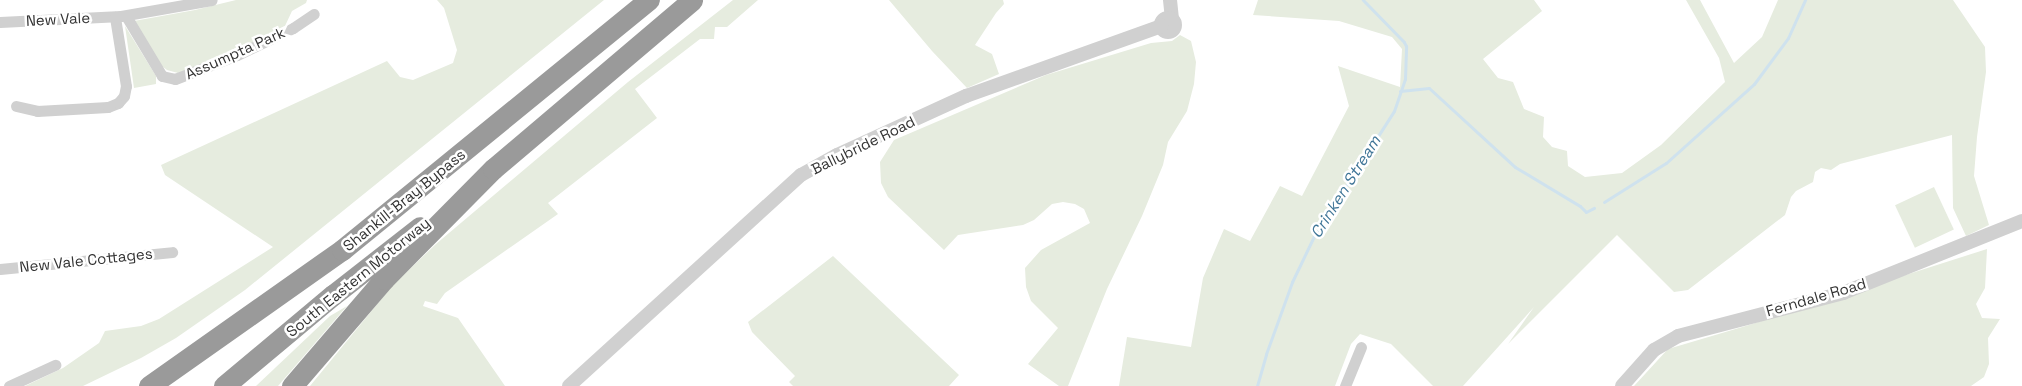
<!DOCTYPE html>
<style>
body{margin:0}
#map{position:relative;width:2022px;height:386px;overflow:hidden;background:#fff;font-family:"Space Grotesk",sans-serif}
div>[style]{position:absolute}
.green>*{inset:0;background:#e6ecdf;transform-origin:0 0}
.stream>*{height:3px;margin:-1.5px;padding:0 1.5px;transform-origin:1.5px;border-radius:1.5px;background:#cfe2ee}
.minor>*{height:11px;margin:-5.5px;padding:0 5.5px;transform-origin:5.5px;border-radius:5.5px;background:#d0d0d0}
.tertiary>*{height:14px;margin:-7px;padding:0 7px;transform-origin:7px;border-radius:7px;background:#d0d0d0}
.tertiary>.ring{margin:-7px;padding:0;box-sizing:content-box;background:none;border:14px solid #d0d0d0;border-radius:50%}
.motorway>*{height:21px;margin:-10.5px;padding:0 10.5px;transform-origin:10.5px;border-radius:10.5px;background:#9a9a9a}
span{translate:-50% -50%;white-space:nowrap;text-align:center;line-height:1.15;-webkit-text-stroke:5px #fff;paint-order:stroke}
.street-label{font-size:15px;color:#333}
.water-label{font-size:16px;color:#3f7597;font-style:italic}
</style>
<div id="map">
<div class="green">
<div style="clip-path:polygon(236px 0,307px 0,306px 3px,292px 11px,285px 26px,236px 52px,178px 73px,167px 70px,159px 64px,134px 21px,195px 10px)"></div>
<div style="clip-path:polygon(437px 0,604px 0,245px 290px,176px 338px,141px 358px,83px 386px,25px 386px,63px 368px,99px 343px,105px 331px,141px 326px,159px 319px,273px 247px,165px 175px,161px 165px,387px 61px,400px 77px,413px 80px,453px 63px,457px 50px,444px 8px)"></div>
<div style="clip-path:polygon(733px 0,758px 0,727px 27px,715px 27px,714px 39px,700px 39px,635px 89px,657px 118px,548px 203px,558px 214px,445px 293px,437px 304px,425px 301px,423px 306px,458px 318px,505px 386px,310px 386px,392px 286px,436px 244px,628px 82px)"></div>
<div style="clip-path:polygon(889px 0,1003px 0,1004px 4px,996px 13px,975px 45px,992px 54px,999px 74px,967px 88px,932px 51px)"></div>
<div style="clip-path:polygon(1258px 0,1534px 0,1542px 11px,1483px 59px,1498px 78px,1513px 82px,1524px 109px,1544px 117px,1543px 137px,1552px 147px,1567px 151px,1568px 166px,1585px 177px,1622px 173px,1661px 145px,1725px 82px,1719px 58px,1686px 0,1700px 0,1734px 63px,1762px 37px,1778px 0,1953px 0,1985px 47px,1986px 72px,1977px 137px,1974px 176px,1989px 225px,1966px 236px,1953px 208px,1952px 135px,1840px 164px,1831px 170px,1821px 168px,1815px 172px,1813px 182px,1796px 191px,1791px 197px,1785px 215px,1688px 290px,1674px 292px,1617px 235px,1508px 344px,1534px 307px,1463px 386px,1433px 386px,1391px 344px,1360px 334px,1351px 344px,1335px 386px,1119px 386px,1127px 337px,1191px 347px,1203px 278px,1224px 229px,1250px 241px,1280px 186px,1302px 196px,1349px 106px,1338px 66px,1400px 87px,1402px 49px,1392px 37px,1339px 21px,1253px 15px)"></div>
<div style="clip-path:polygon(125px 26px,156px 76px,156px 84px,134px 88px)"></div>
<div style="clip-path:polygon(1180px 35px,1191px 41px,1196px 62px,1194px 84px,1187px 111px,1168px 142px,1163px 165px,1142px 216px,1107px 289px,1068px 386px,1059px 386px,1028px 364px,1058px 328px,1031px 301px,1026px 287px,1025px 268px,1041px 250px,1090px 223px,1084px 209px,1075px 204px,1063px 202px,1052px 204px,1034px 220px,1023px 225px,958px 235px,944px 250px,888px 197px,881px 183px,880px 162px,894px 140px,1046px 75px,1151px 43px,1172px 41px)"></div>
<div style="left:1934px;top:187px;width:47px;height:43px;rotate:65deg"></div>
<div style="clip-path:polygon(1987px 249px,1985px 288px,1976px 304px,1982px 318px,2000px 319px,1988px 338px,1989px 364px,1984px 377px,1971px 386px,1634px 386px,1668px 349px,1749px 325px)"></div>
<div style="clip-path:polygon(833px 256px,959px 375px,949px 386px,793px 386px,789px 382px,795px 376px,752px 332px,748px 322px)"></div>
<div style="clip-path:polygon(347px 306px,278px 386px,256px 386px,330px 316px)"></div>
</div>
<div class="stream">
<div style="left:1400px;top:91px;width:29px;rotate:-6deg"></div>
<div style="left:1429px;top:88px;width:117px;rotate:42.6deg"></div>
<div style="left:1515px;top:167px;width:76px;rotate:31deg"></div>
<div style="left:1580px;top:206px;width:8px;rotate:45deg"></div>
<div style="left:1586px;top:212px;width:9px;rotate:-27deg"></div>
<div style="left:1604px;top:202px;width:73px;rotate:-32.2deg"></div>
<div style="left:1666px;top:163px;width:118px;rotate:-41.9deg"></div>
<div style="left:1754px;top:84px;width:57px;rotate:-53.5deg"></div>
<div style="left:1788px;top:38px;width:42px;rotate:-65.9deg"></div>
<div style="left:1257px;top:386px;width:33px;rotate:-74deg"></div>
<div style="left:1266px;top:354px;width:77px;rotate:-70.1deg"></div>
<div style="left:1292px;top:282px;width:51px;rotate:-64.4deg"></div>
<div style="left:1314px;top:236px;width:148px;rotate:-57.4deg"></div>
<div style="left:1394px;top:111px;width:34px;rotate:-71deg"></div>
<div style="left:1405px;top:79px;width:33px;rotate:-88deg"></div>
<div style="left:1406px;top:46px;width:4px;rotate:-117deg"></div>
<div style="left:1404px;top:42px;width:59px;rotate:-134.3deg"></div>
</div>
<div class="minor">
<div style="left:126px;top:16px;width:70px;rotate:59deg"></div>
<div style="left:162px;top:76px;width:13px;rotate:13deg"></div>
<div style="left:175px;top:79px;width:66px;rotate:-21.2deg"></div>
<div style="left:237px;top:55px;width:62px;rotate:-25.7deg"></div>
<div style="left:293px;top:28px;width:25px;rotate:-34deg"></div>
<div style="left:0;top:22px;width:121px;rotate:-2.8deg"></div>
<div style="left:121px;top:16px;width:92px;rotate:-10deg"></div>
<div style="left:16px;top:106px;width:22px;rotate:13deg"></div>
<div style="left:37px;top:111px;width:71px;rotate:-3.2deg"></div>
<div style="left:108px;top:107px;width:11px;rotate:-22deg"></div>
<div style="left:118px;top:103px;width:9px;rotate:-49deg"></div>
<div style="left:124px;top:96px;width:10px;rotate:-79deg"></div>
<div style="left:126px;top:86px;width:70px;rotate:-99.1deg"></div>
<div style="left:0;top:269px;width:173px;rotate:-5.6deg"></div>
<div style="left:9px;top:386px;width:51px;rotate:-24.5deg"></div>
<div style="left:1345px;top:386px;width:42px;rotate:-67.7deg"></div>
</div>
<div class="tertiary">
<div style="left:1170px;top:0;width:19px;rotate:84deg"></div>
<div class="ring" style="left:1161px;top:18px;width:0;height:0"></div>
<div style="left:569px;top:386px;width:314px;rotate:-42.3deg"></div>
<div style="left:801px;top:175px;width:41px;rotate:-29.1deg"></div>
<div style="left:837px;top:155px;width:142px;rotate:-24.6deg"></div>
<div style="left:966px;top:96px;width:208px;rotate:-19.7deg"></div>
<div style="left:1622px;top:386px;width:48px;rotate:-48.4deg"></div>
<div style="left:1654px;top:350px;width:28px;rotate:-30deg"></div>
<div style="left:1678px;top:336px;width:171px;rotate:-14.6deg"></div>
<div style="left:1843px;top:293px;width:193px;rotate:-21.9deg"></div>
</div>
<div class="motorway">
<div style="left:149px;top:386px;width:236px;rotate:-35.2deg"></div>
<div style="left:342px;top:250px;width:396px;rotate:-39.2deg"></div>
<div style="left:224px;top:386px;width:142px;rotate:-39.9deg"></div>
<div style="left:333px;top:295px;width:110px;rotate:-38deg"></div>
<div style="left:292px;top:386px;width:141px;rotate:-49.3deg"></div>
<div style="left:384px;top:279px;width:155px;rotate:-45.3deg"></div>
<div style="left:493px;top:169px;width:261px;rotate:-40.3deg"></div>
</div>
<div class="street-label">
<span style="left:58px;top:19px;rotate:-3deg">New Vale</span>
<span style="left:235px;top:53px;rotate:-24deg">Assumpta Park</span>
<span style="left:863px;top:145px;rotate:-26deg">Ballybride Road</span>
<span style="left:404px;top:200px;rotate:-39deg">Shankill-Bray Bypass</span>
<span style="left:86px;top:260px;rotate:-6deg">New Vale Cottages</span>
<span style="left:358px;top:277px;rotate:-39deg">South Eastern Motorway</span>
<span style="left:1816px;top:297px;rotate:-16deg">Ferndale Road</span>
</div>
<div class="water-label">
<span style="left:1346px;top:187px;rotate:-58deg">Crinken Stream</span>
</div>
</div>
